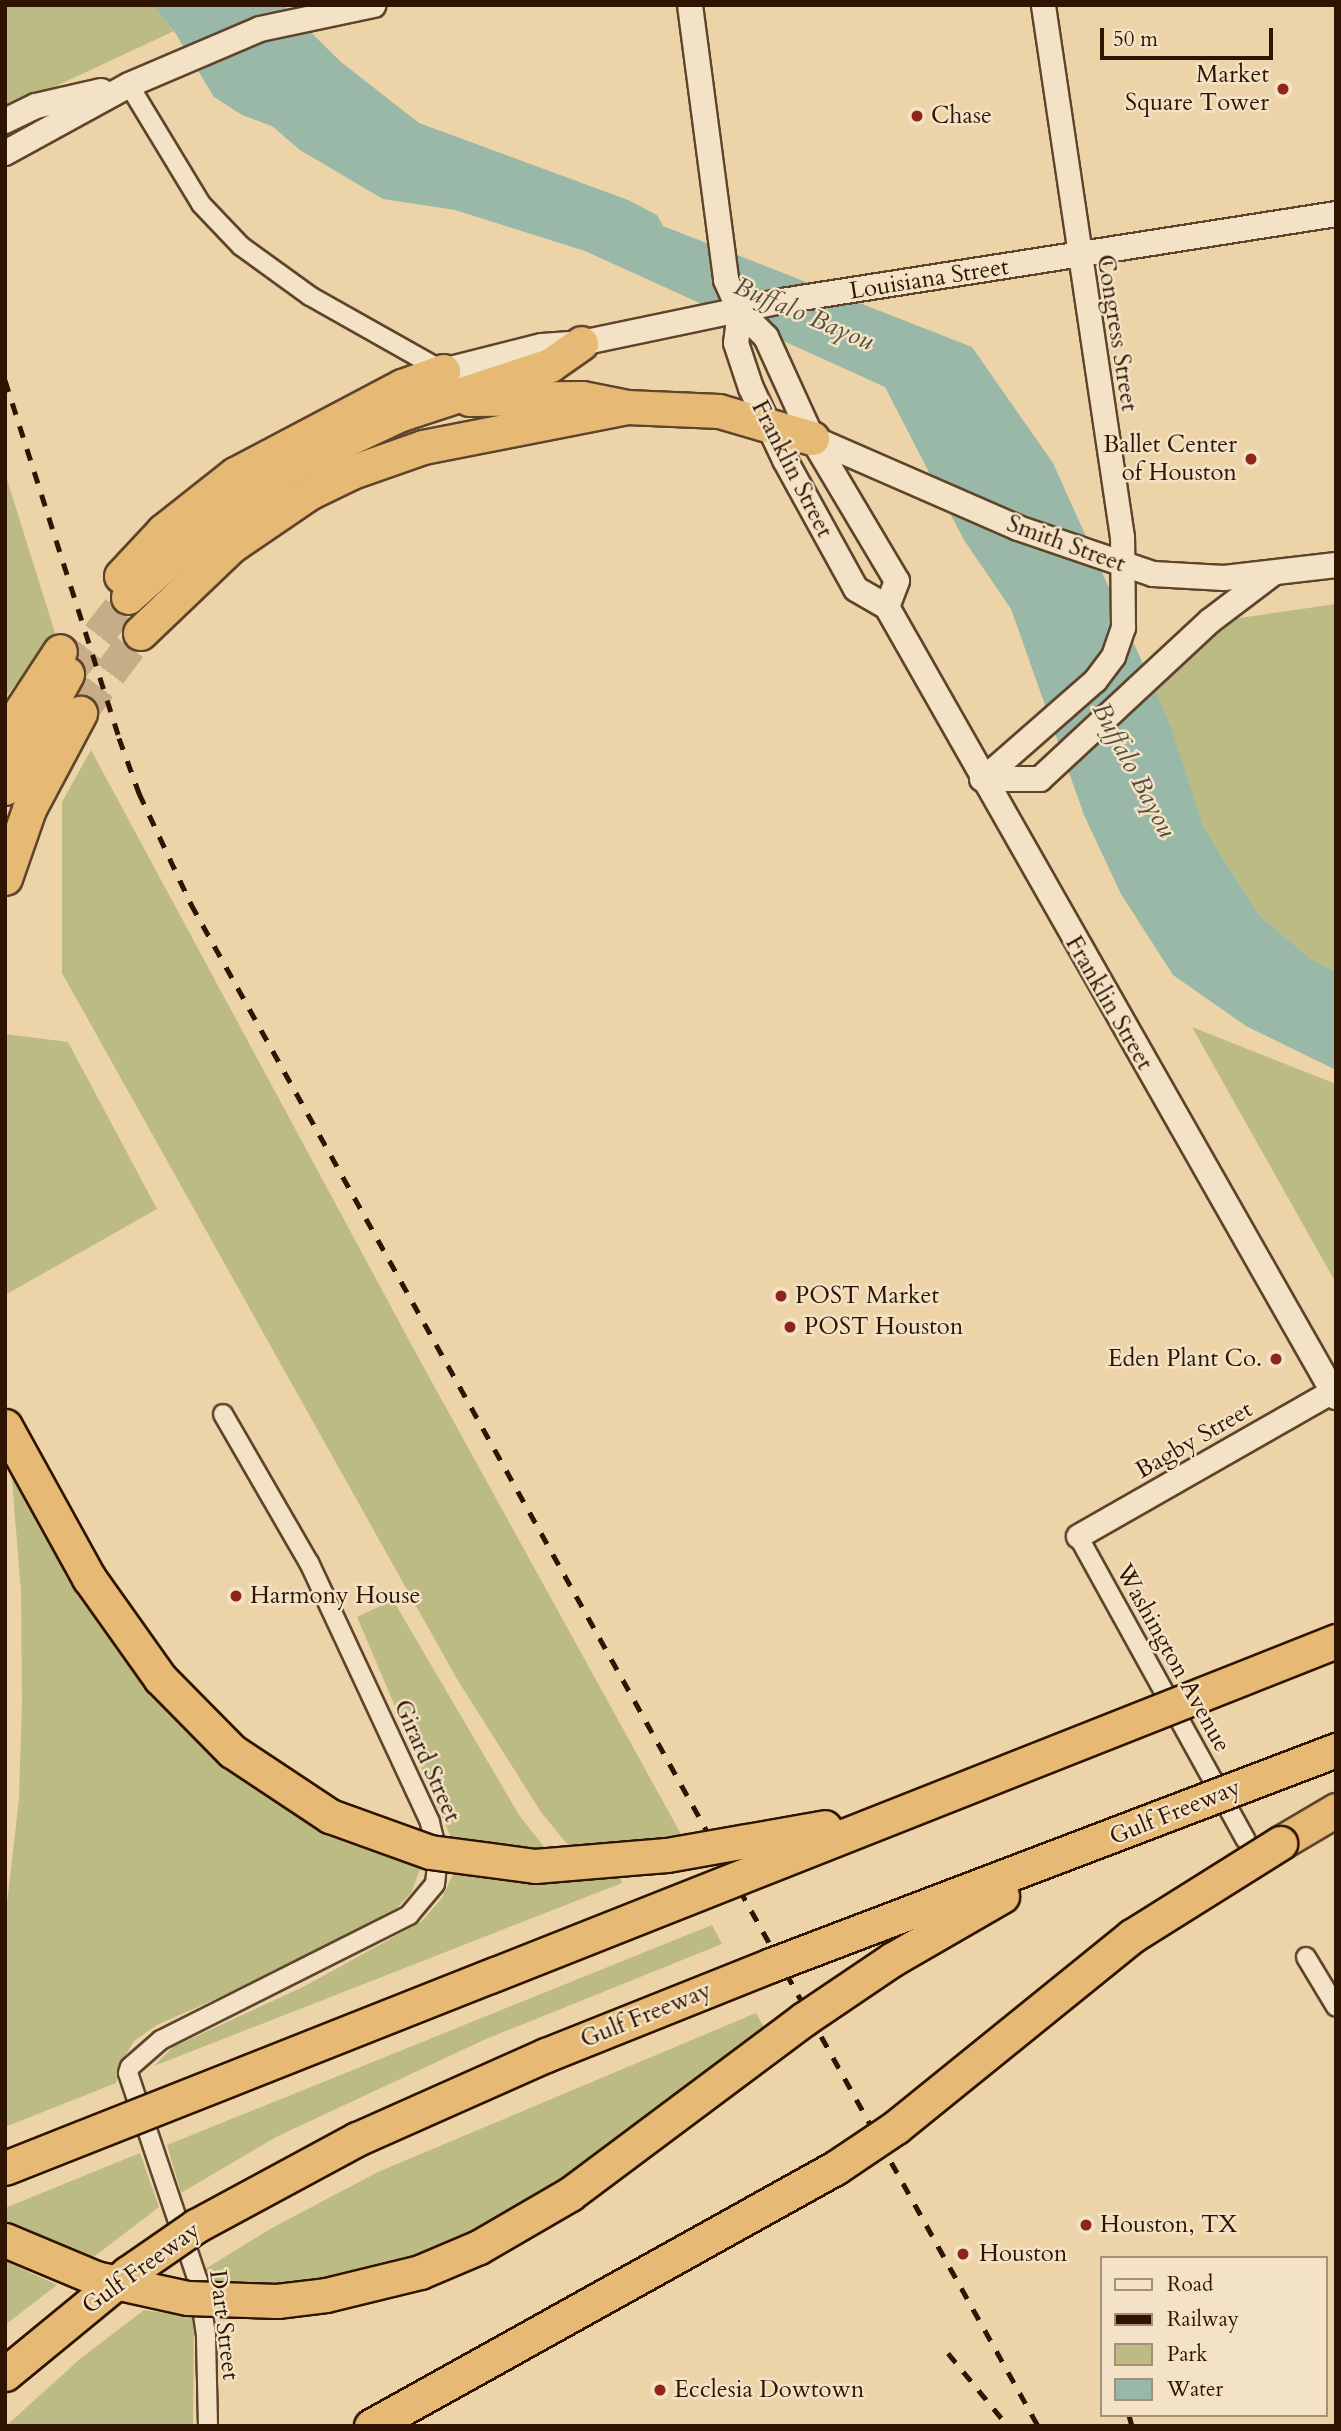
<!DOCTYPE html>
<style>
body{margin:0}
#map{position:relative;width:1341px;height:2431px;overflow:hidden;background:#ecd3a8;font-family:Cardo,serif}
div>[style]{position:absolute}
.green>*{inset:0;background:#bdbb84}
.water>*{inset:0;background:#99b8a7}
.motorway-tunnel>*{height:33px;margin-top:-16.5px;transform-origin:0;background:repeating-linear-gradient(90deg,#c6ad87 0 33px,transparent 0 50px)}
.roads{filter:drop-shadow(2px 0 #5e442b) drop-shadow(-2px 0 #5e442b) drop-shadow(0 2px #5e442b) drop-shadow(0 -2px #5e442b)}
.minor>*{height:18px;margin:-9px;padding:0 9px;transform-origin:9px;border-radius:9px;background:#f3e2c6}
.tertiary>*{height:23px;margin:-11.5px;padding:0 11.5px;transform-origin:11.5px;border-radius:11.5px;background:#f3e2c6}
.secondary>*{height:24px;margin:-12px;padding:0 12px;transform-origin:12px;border-radius:12px;background:#f3e2c6}
.motorway>*{height:33px;margin:-16.5px;padding:0 16.5px;transform-origin:16.5px;border-radius:16.5px;background:#e6ba74}
.rail>*{height:5px;margin-top:-2.5px;transform-origin:0;background:repeating-linear-gradient(90deg,#2f1501 0 12px,transparent 0 24px)}
.bridges{filter:drop-shadow(2px 0 #2f1501) drop-shadow(-2px 0 #2f1501) drop-shadow(0 2px #2f1501) drop-shadow(0 -2px #2f1501)}
.motorway-bridge>*{height:33px;margin:-16.5px;padding:0 16.5px;transform-origin:16.5px;border-radius:16.5px;background:#e6ba74}
.dots>*{width:19px;height:19px;translate:-50% -50%;box-sizing:border-box;border:4px solid #f3e2c6;border-radius:50%}
span{translate:-50% -50%;white-space:nowrap;text-align:center;line-height:1.15;-webkit-text-stroke:5px #f3e2c6;paint-order:stroke}
.poi-label{font-size:24px;color:#2f1501}
.right{translate:-100% -50%;text-align:right}
.left{translate:0 -50%;text-align:left}
.street-label{font-size:24px;color:#2f1501}
.water-label{font-size:26px;color:#544e3b;font-style:italic}
.frame{position:absolute;inset:0;border:7px solid #2f1501;pointer-events:none}
.legend{position:absolute;left:1100px;top:2256px;width:228px;height:161px;box-sizing:border-box;background:#f3e2c6;border:2px solid #a59077;margin:0;padding:9px 12px;list-style:none;font-size:21px;color:#2f1501}
.legend li{display:flex;align-items:center;gap:14px;height:35px}
.legend b{width:35px;border:2px solid #a59077}
.scale{position:absolute;left:1100px;top:28px;width:173px;height:32px;box-sizing:border-box;border:4px solid #2f1501;border-top:0;padding-left:9px;font-size:21px;line-height:24px;white-space:nowrap;color:#2f1501;-webkit-text-stroke:5px #f3e2c6;paint-order:stroke}
</style>
<div id="map">
<div class="green">
<div style="clip-path:polygon(5px 5px,152px 5px,174px 31px,5px 110px)"></div>
<div style="clip-path:polygon(5px 473px,56px 636px,5px 697px)"></div>
<div style="clip-path:polygon(1336px 604px,1336px 972px,1311px 959px,1259px 915px,1204px 828px,1152px 683px,1233px 619px)"></div>
<div style="clip-path:polygon(91px 750px,417px 1355px,682px 1836px,572px 1850px,541px 1812px,457px 1679px,62px 973px,62px 802px)"></div>
<div style="clip-path:polygon(1192px 1027px,1336px 1084px,1336px 1283px)"></div>
<div style="clip-path:polygon(5px 1034px,68px 1042px,157px 1209px,5px 1295px)"></div>
<div style="clip-path:polygon(11px 1468px,114px 1640px,175px 1718px,228px 1764px,421px 1867px,411px 1893px,397px 1908px,256px 1981px,157px 2025px,134px 2041px,121px 2062px,116px 2083px,5px 2127px,5px 1920px,19px 1799px,22px 1702px,21px 1591px)"></div>
<div style="clip-path:polygon(393px 1600px,519px 1815px,548px 1852px,453px 1842px,357px 1617px)"></div>
<div style="clip-path:polygon(454px 1872px,619px 1874px,622px 1883px,154px 2066px,173px 2047px,305px 1986px,421px 1922px,442px 1898px)"></div>
<div style="clip-path:polygon(712px 1925px,722px 1944px,486px 2039px,276px 2137px,181px 2193px,167px 2145px)"></div>
<div style="clip-path:polygon(756px 2013px,766px 2031px,560px 2185px,449px 2245px,397px 2266px,327px 2282px,258px 2288px,184px 2282px,272px 2228px,378px 2172px)"></div>
<div style="clip-path:polygon(140px 2153px,159px 2207px,87px 2262px,5px 2223px,5px 2208px)"></div>
<div style="clip-path:polygon(5px 2261px,57px 2285px,5px 2325px)"></div>
<div style="clip-path:polygon(144px 2310px,194px 2317px,193px 2426px,6px 2426px,80px 2359px)"></div>
</div>
<div class="water">
<div style="clip-path:polygon(152px 5px,283px 5px,341px 62px,419px 123px,628px 200px,657px 215px,663px 226px,972px 347px,1053px 463px,1170px 724px,1204px 828px,1259px 915px,1311px 959px,1336px 972px,1336px 1070px,1246px 1026px,1173px 975px,1121px 894px,1084px 815px,1011px 609px,964px 540px,885px 387px,585px 251px,455px 210px,383px 199px,300px 150px,272px 126px,242px 115px,214px 97px,174px 31px)"></div>
</div>
<div class="motorway-tunnel">
<div style="left:67px;top:674px;width:98px;rotate:-51.6deg"></div>
<div style="left:80px;top:713px;width:100px;rotate:-53.1deg"></div>
</div>
<div class="roads">
<div class="minor">
<div style="left:129px;top:85px;width:139px;rotate:58.8deg"></div>
<div style="left:201px;top:204px;width:58px;rotate:46.4deg"></div>
<div style="left:241px;top:246px;width:85px;rotate:35.9deg"></div>
<div style="left:310px;top:296px;width:153px;rotate:29.4deg"></div>
<div style="left:1078px;top:1536px;width:347px;rotate:61.1deg"></div>
<div style="left:1306px;top:1957px;width:58px;rotate:59deg"></div>
<div style="left:208px;top:2426px;width:91px;rotate:-91.3deg"></div>
<div style="left:206px;top:2335px;width:55px;rotate:-98.4deg"></div>
<div style="left:198px;top:2281px;width:219px;rotate:-108.6deg"></div>
<div style="left:128px;top:2073px;width:6px;rotate:-72deg"></div>
<div style="left:130px;top:2067px;width:41px;rotate:-41.1deg"></div>
<div style="left:161px;top:2040px;width:278px;rotate:-26.7deg"></div>
<div style="left:409px;top:1915px;width:40px;rotate:-50deg"></div>
<div style="left:435px;top:1884px;width:29px;rotate:-84deg"></div>
<div style="left:438px;top:1855px;width:34px;rotate:-104deg"></div>
<div style="left:430px;top:1822px;width:286px;rotate:-115deg"></div>
<div style="left:309px;top:1563px;width:172px;rotate:-120deg"></div>
</div>
<div class="tertiary">
<div style="left:982px;top:779px;width:150px;rotate:-41.2deg"></div>
<div style="left:1095px;top:680px;width:30px;rotate:-53deg"></div>
<div style="left:1113px;top:656px;width:31px;rotate:-71deg"></div>
<div style="left:1123px;top:627px;width:90px;rotate:-90.6deg"></div>
<div style="left:1122px;top:537px;width:538px;rotate:-98.45deg"></div>
<div style="left:1078px;top:1536px;width:297px;rotate:-29.7deg"></div>
</div>
<div class="secondary">
<div style="left:690px;top:5px;width:277px;rotate:82.5deg"></div>
<div style="left:726px;top:280px;width:34px;rotate:66deg"></div>
<div style="left:740px;top:311px;width:37px;rotate:45deg"></div>
<div style="left:766px;top:337px;width:111px;rotate:65.5deg"></div>
<div style="left:812px;top:438px;width:166px;rotate:59.3deg"></div>
<div style="left:897px;top:581px;width:28px;rotate:111deg"></div>
<div style="left:5px;top:121px;width:34px;rotate:-26deg"></div>
<div style="left:36px;top:106px;width:67px;rotate:-13deg"></div>
<div style="left:5px;top:153px;width:141px;rotate:-28.7deg"></div>
<div style="left:129px;top:85px;width:142px;rotate:-23.1deg"></div>
<div style="left:260px;top:29px;width:116px;rotate:-11.9deg"></div>
<div style="left:740px;top:311px;width:32px;rotate:97deg"></div>
<div style="left:736px;top:343px;width:47px;rotate:71.6deg"></div>
<div style="left:751px;top:388px;width:80px;rotate:64.7deg"></div>
<div style="left:785px;top:460px;width:147px;rotate:61.2deg"></div>
<div style="left:856px;top:589px;width:36px;rotate:30deg"></div>
<div style="left:887px;top:607px;width:909px;rotate:60.39deg"></div>
<div style="left:443px;top:371px;width:102px;rotate:-14.2deg"></div>
<div style="left:542px;top:346px;width:39px;rotate:-4deg"></div>
<div style="left:581px;top:343px;width:205px;rotate:-11.8deg"></div>
<div style="left:782px;top:301px;width:561px;rotate:-8.92deg"></div>
<div style="left:812px;top:438px;width:225px;rotate:23.6deg"></div>
<div style="left:1018px;top:528px;width:143px;rotate:18.8deg"></div>
<div style="left:1153px;top:574px;width:71px;rotate:3.2deg"></div>
<div style="left:1224px;top:578px;width:113px;rotate:-6.6deg"></div>
<div style="left:982px;top:779px;width:58px"></div>
<div style="left:1040px;top:779px;width:232px;rotate:-42.9deg"></div>
<div style="left:1210px;top:621px;width:78px;rotate:-37.2deg"></div>
</div>
<div class="motorway">
<div style="left:469px;top:399px;width:113px;rotate:-0.5deg"></div>
<div style="left:582px;top:398px;width:46px;rotate:11.3deg"></div>
<div style="left:627px;top:407px;width:92px;rotate:2.5deg"></div>
<div style="left:719px;top:411px;width:97px;rotate:16.2deg"></div>
<div style="left:121px;top:576px;width:62px;rotate:-47deg"></div>
<div style="left:163px;top:531px;width:92px;rotate:-38.4deg"></div>
<div style="left:235px;top:474px;width:189px;rotate:-27.8deg"></div>
<div style="left:402px;top:386px;width:44px;rotate:-20.1deg"></div>
<div style="left:128px;top:597px;width:113px;rotate:-41.8deg"></div>
<div style="left:212px;top:522px;width:98px;rotate:-35.5deg"></div>
<div style="left:292px;top:465px;width:120px;rotate:-25.1deg"></div>
<div style="left:401px;top:414px;width:157px;rotate:-18.2deg"></div>
<div style="left:550px;top:365px;width:38px;rotate:-35deg"></div>
<div style="left:140px;top:633px;width:126px;rotate:-43.7deg"></div>
<div style="left:231px;top:546px;width:94px;rotate:-34.2deg"></div>
<div style="left:309px;top:493px;width:48px;rotate:-26deg"></div>
<div style="left:352px;top:472px;width:75px;rotate:-19.4deg"></div>
<div style="left:423px;top:447px;width:208px;rotate:-11.1deg"></div>
<div style="left:5px;top:735px;width:100px;rotate:-56.8deg"></div>
<div style="left:5px;top:788px;width:130px;rotate:-61.5deg"></div>
<div style="left:5px;top:878px;width:73px;rotate:-70.8deg"></div>
<div style="left:29px;top:809px;width:109px;rotate:-62deg"></div>
<div style="left:1280px;top:1843px;width:65px;rotate:-30.5deg"></div>
</div>
</div>
<div class="rail">
<div style="left:5px;top:380px;width:376px;rotate:72.3deg"></div>
<div style="left:119px;top:738px;width:59px;rotate:70deg"></div>
<div style="left:139px;top:793px;width:123px;rotate:64.9deg"></div>
<div style="left:191px;top:904px;width:1742px;rotate:60.9deg"></div>
<div style="left:948px;top:2353px;width:94px;rotate:50.6deg"></div>
<div style="left:1129px;top:2415px;width:11px;rotate:75deg"></div>
</div>
<div class="bridges">
<div class="motorway-bridge">
<div style="left:5px;top:1426px;width:174px;rotate:61.1deg"></div>
<div style="left:89px;top:1578px;width:123px;rotate:54.6deg"></div>
<div style="left:160px;top:1678px;width:103px;rotate:45.4deg"></div>
<div style="left:232px;top:1751px;width:118px;rotate:33.6deg"></div>
<div style="left:330px;top:1816px;width:106px;rotate:19.8deg"></div>
<div style="left:430px;top:1852px;width:106px;rotate:7.6deg"></div>
<div style="left:535px;top:1866px;width:132px;rotate:-4.8deg"></div>
<div style="left:667px;top:1855px;width:160px;rotate:-10deg"></div>
<div style="left:5px;top:2168px;width:1432px;rotate:-21.6deg"></div>
<div style="left:5px;top:2240px;width:99px;rotate:22.7deg"></div>
<div style="left:96px;top:2278px;width:94px;rotate:12.3deg"></div>
<div style="left:188px;top:2298px;width:89px;rotate:1.9deg"></div>
<div style="left:277px;top:2301px;width:49px;rotate:-7deg"></div>
<div style="left:326px;top:2295px;width:97px;rotate:-13.7deg"></div>
<div style="left:420px;top:2272px;width:64px;rotate:-23deg"></div>
<div style="left:479px;top:2247px;width:105px;rotate:-30.2deg"></div>
<div style="left:570px;top:2194px;width:292px;rotate:-36.8deg"></div>
<div style="left:804px;top:2019px;width:107px;rotate:-34deg"></div>
<div style="left:893px;top:1959px;width:126px;rotate:-30deg"></div>
<div style="left:5px;top:2374px;width:159px;rotate:-39.4deg"></div>
<div style="left:128px;top:2273px;width:83px;rotate:-34.7deg"></div>
<div style="left:196px;top:2226px;width:183px;rotate:-28.4deg"></div>
<div style="left:357px;top:2139px;width:207px;rotate:-24deg"></div>
<div style="left:546px;top:2055px;width:242px;rotate:-21.8deg"></div>
<div style="left:771px;top:1965px;width:605px;rotate:-20.83deg"></div>
<div style="left:371px;top:2426px;width:531px;rotate:-29.08deg"></div>
<div style="left:835px;top:2168px;width:73px;rotate:-33.9deg"></div>
<div style="left:896px;top:2127px;width:304px;rotate:-39deg"></div>
<div style="left:1132px;top:1936px;width:175px;rotate:-32.1deg"></div>
</div>
</div>
<div class="dots">
<div style="left:1283px;top:89px;background:#8f2418"></div>
<div style="left:917px;top:116px;background:#8f2418"></div>
<div style="left:1251px;top:459px;background:#8f2418"></div>
<div style="left:781px;top:1296px;background:#8f2418"></div>
<div style="left:790px;top:1327px;background:#8f2418"></div>
<div style="left:1276px;top:1359px;background:#8f2418"></div>
<div style="left:236px;top:1596px;background:#8f2418"></div>
<div style="left:1086px;top:2225px;background:#8f2418"></div>
<div style="left:963px;top:2254px;background:#8f2418"></div>
<div style="left:660px;top:2390px;background:#8f2418"></div>
</div>
<div class="poi-label">
<span class="right" style="left:1269px;top:89px">Market<br>Square Tower</span>
<span class="left" style="left:931px;top:116px">Chase</span>
<span class="right" style="left:1237px;top:459px">Ballet Center<br>of Houston</span>
<span class="left" style="left:795px;top:1296px">POST Market</span>
<span class="left" style="left:804px;top:1327px">POST Houston</span>
<span class="right" style="left:1262px;top:1359px">Eden Plant Co.</span>
<span class="left" style="left:250px;top:1596px">Harmony House</span>
<span class="left" style="left:1100px;top:2225px">Houston, TX</span>
<span class="left" style="left:979px;top:2254px">Houston</span>
<span class="left" style="left:674px;top:2390px">Ecclesia Dowtown</span>
</div>
<div class="street-label">
<span style="left:929px;top:279px;rotate:-9deg">Louisiana Street</span>
<span style="left:1117px;top:333px;rotate:81deg">Congress Street</span>
<span style="left:792px;top:469px;rotate:63deg">Franklin Street</span>
<span style="left:1066px;top:544px;rotate:20deg">Smith Street</span>
<span style="left:1109px;top:1003px;rotate:60deg">Franklin Street</span>
<span style="left:1194px;top:1440px;rotate:-30deg">Bagby Street</span>
<span style="left:1173px;top:1658px;rotate:61deg">Washington Avenue</span>
<span style="left:427px;top:1761px;rotate:66deg">Girard Street</span>
<span style="left:1175px;top:1812px;rotate:-22deg">Gulf Freeway</span>
<span style="left:646px;top:2015px;rotate:-22deg">Gulf Freeway</span>
<span style="left:141px;top:2268px;rotate:-36deg">Gulf Freeway</span>
<span style="left:224px;top:2325px;rotate:83deg">Dart Street</span>
</div>
<div class="water-label">
<span style="left:804px;top:314px;rotate:23deg">Buffalo Bayou</span>
<span style="left:1134px;top:770px;rotate:62deg">Buffalo Bayou</span>
</div>
<div class="frame"></div>
<ul class="legend">
<li><b style="height:9px;background:#f3e2c6"></b>Road</li>
<li><b style="height:9px;background:#2f1501"></b>Railway</li>
<li><b style="height:19px;background:#bdbb84"></b>Park</li>
<li><b style="height:19px;background:#99b8a7"></b>Water</li>
</ul>
<div class="scale">50 m</div>
</div>
